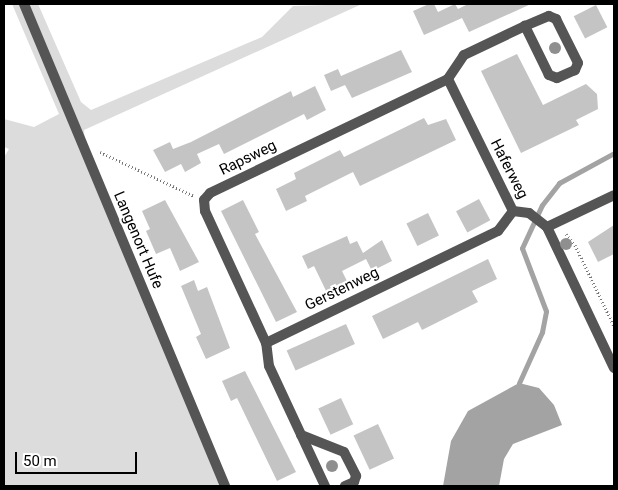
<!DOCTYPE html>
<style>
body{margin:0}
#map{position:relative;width:618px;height:490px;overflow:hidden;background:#fff;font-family:Roboto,sans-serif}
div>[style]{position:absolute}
.green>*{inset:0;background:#dcdcdc}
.water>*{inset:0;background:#a3a3a3}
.stream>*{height:5px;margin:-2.5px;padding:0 2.5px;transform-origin:2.5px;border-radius:2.5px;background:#a3a3a3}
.building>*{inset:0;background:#c4c4c4;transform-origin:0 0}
.path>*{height:3px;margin-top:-1.5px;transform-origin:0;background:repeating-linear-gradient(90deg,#777 0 1px,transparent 0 3.5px)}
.street>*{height:10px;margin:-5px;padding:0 5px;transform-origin:5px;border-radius:5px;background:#555}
.trees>*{width:12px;height:12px;margin:-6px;border-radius:50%;background:#8f8f8f}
span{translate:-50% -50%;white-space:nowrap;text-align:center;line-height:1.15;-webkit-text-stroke:4.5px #fff;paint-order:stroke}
.street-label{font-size:15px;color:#000}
.frame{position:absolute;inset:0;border:5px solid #000;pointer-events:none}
.scale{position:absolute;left:15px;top:452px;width:122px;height:22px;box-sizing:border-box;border:2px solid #000;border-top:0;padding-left:6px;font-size:15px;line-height:18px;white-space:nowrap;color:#000;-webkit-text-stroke:4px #fff;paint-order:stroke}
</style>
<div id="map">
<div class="green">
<div style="clip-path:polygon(12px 4px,38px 4px,81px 102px,91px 110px,262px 37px,293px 6px,362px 4px,84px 130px,85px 144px,230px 486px,4px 486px,4px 157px,9px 149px,4px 147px,4px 119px,34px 127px,59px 114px)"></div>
</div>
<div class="water">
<div style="clip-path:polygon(519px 383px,539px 388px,554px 405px,562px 425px,513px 444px,504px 459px,499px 486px,443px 486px,451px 441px,468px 411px)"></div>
</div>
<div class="stream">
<div style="left:519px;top:383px;width:56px;rotate:-65.7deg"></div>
<div style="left:542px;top:332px;width:21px;rotate:-79deg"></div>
<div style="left:546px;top:311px;width:67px;rotate:-110.9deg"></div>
<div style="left:522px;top:248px;width:47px;rotate:-65.1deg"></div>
<div style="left:542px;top:205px;width:28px;rotate:-52deg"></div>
<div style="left:559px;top:183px;width:63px;rotate:-28.6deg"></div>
</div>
<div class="building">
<div style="clip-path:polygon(429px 4px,434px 4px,438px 12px,455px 4px,458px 9px,468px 4px,531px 4px,469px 32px,462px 18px,424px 35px,413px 11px)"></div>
<div style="left:596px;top:5px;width:25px;height:25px;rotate:63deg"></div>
<div style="clip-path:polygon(401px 50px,412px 72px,352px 98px,345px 85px,331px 91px,324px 75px,338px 69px,341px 76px)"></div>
<div style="clip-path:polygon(517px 54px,543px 105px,586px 84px,597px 94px,598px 109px,576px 120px,579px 125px,521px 153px,481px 71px)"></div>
<div style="clip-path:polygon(315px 86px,326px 110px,307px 120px,304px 114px,224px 154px,219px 144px,197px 154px,201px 163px,185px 172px,181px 164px,165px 172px,153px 150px,170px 142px,173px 149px,191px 142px,291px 91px,293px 97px)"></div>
<div style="clip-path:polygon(424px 118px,428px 125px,446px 119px,456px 140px,360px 186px,353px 172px,305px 196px,307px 201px,286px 211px,276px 189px,296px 179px,294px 173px,340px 150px,344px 157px)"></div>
<div style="left:479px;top:199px;width:24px;height:26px;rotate:62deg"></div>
<div style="clip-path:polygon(165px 200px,199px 262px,180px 271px,170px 248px,156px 254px,146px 231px,150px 229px,142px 211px)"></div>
<div style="clip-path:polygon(243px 200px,259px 232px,255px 234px,297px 312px,276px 322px,221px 211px)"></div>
<div style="left:428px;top:213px;width:25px;height:24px;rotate:64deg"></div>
<div style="clip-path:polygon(614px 225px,614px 254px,598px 262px,588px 242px)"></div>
<div style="clip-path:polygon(347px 236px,350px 244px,357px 241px,363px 253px,382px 240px,392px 261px,372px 271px,366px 259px,342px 271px,350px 287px,329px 297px,314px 266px,308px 269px,302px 256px)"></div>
<div style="clip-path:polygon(488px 259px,497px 279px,472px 291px,478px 302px,422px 330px,418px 322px,383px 339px,372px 316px)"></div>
<div style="clip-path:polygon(194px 280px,198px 291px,207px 287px,230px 348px,206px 359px,196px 337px,201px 334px,181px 286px)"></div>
<div style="left:346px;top:324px;width:22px;height:65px;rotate:66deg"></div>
<div style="clip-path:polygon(245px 371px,296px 472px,277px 481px,237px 398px,231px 401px,222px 381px)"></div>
<div style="left:341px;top:398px;width:29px;height:25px;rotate:65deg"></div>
<div style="left:378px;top:424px;width:38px;height:27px;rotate:65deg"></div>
</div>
<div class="path">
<div style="left:100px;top:152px;width:104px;rotate:25.1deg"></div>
<div style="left:566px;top:234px;width:14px;rotate:51deg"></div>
<div style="left:575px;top:245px;width:90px;rotate:64.3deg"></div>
</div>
<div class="street">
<div style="left:24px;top:4px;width:522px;rotate:67.36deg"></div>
<div style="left:525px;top:26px;width:26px;rotate:-23deg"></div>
<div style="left:549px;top:16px;width:8px;rotate:23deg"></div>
<div style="left:556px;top:19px;width:49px;rotate:63.4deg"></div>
<div style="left:578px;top:63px;width:8px;rotate:113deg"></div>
<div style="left:575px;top:70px;width:20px;rotate:156deg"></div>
<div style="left:557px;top:78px;width:9px;rotate:-159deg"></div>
<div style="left:549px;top:75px;width:55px;rotate:-116.1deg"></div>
<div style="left:525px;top:26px;width:68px;rotate:154.6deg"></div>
<div style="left:464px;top:55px;width:29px;rotate:124deg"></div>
<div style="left:448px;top:79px;width:147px;rotate:63.8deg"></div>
<div style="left:513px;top:211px;width:16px;rotate:7deg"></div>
<div style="left:529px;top:213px;width:23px;rotate:38deg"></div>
<div style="left:547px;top:227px;width:156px;rotate:64.6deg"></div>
<div style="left:547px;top:227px;width:74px;rotate:-25.5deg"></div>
<div style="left:266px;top:343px;width:145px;rotate:-114.8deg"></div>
<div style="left:205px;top:211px;width:11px;rotate:-95deg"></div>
<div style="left:204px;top:200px;width:9px;rotate:-49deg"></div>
<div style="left:210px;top:193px;width:264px;rotate:-25.6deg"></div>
<div style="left:301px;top:435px;width:46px;rotate:21.6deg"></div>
<div style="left:344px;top:452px;width:27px;rotate:63deg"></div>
<div style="left:356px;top:476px;width:6px;rotate:108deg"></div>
<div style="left:354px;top:482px;width:10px;rotate:156deg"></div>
<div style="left:325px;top:486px;width:132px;rotate:-115deg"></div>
<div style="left:269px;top:366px;width:23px;rotate:-97deg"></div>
<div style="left:266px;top:343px;width:258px;rotate:-25.8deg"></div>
<div style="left:498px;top:231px;width:25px;rotate:-53deg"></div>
</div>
<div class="trees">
<div style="left:555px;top:48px"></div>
<div style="left:566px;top:244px"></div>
<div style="left:332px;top:466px"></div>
</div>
<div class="street-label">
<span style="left:248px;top:158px;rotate:-26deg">Rapsweg</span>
<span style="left:509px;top:169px;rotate:63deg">Haferweg</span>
<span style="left:138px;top:240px;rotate:67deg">Langenort Hufe</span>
<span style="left:342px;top:289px;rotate:-26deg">Gerstenweg</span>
</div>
<div class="frame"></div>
<div class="scale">50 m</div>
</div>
